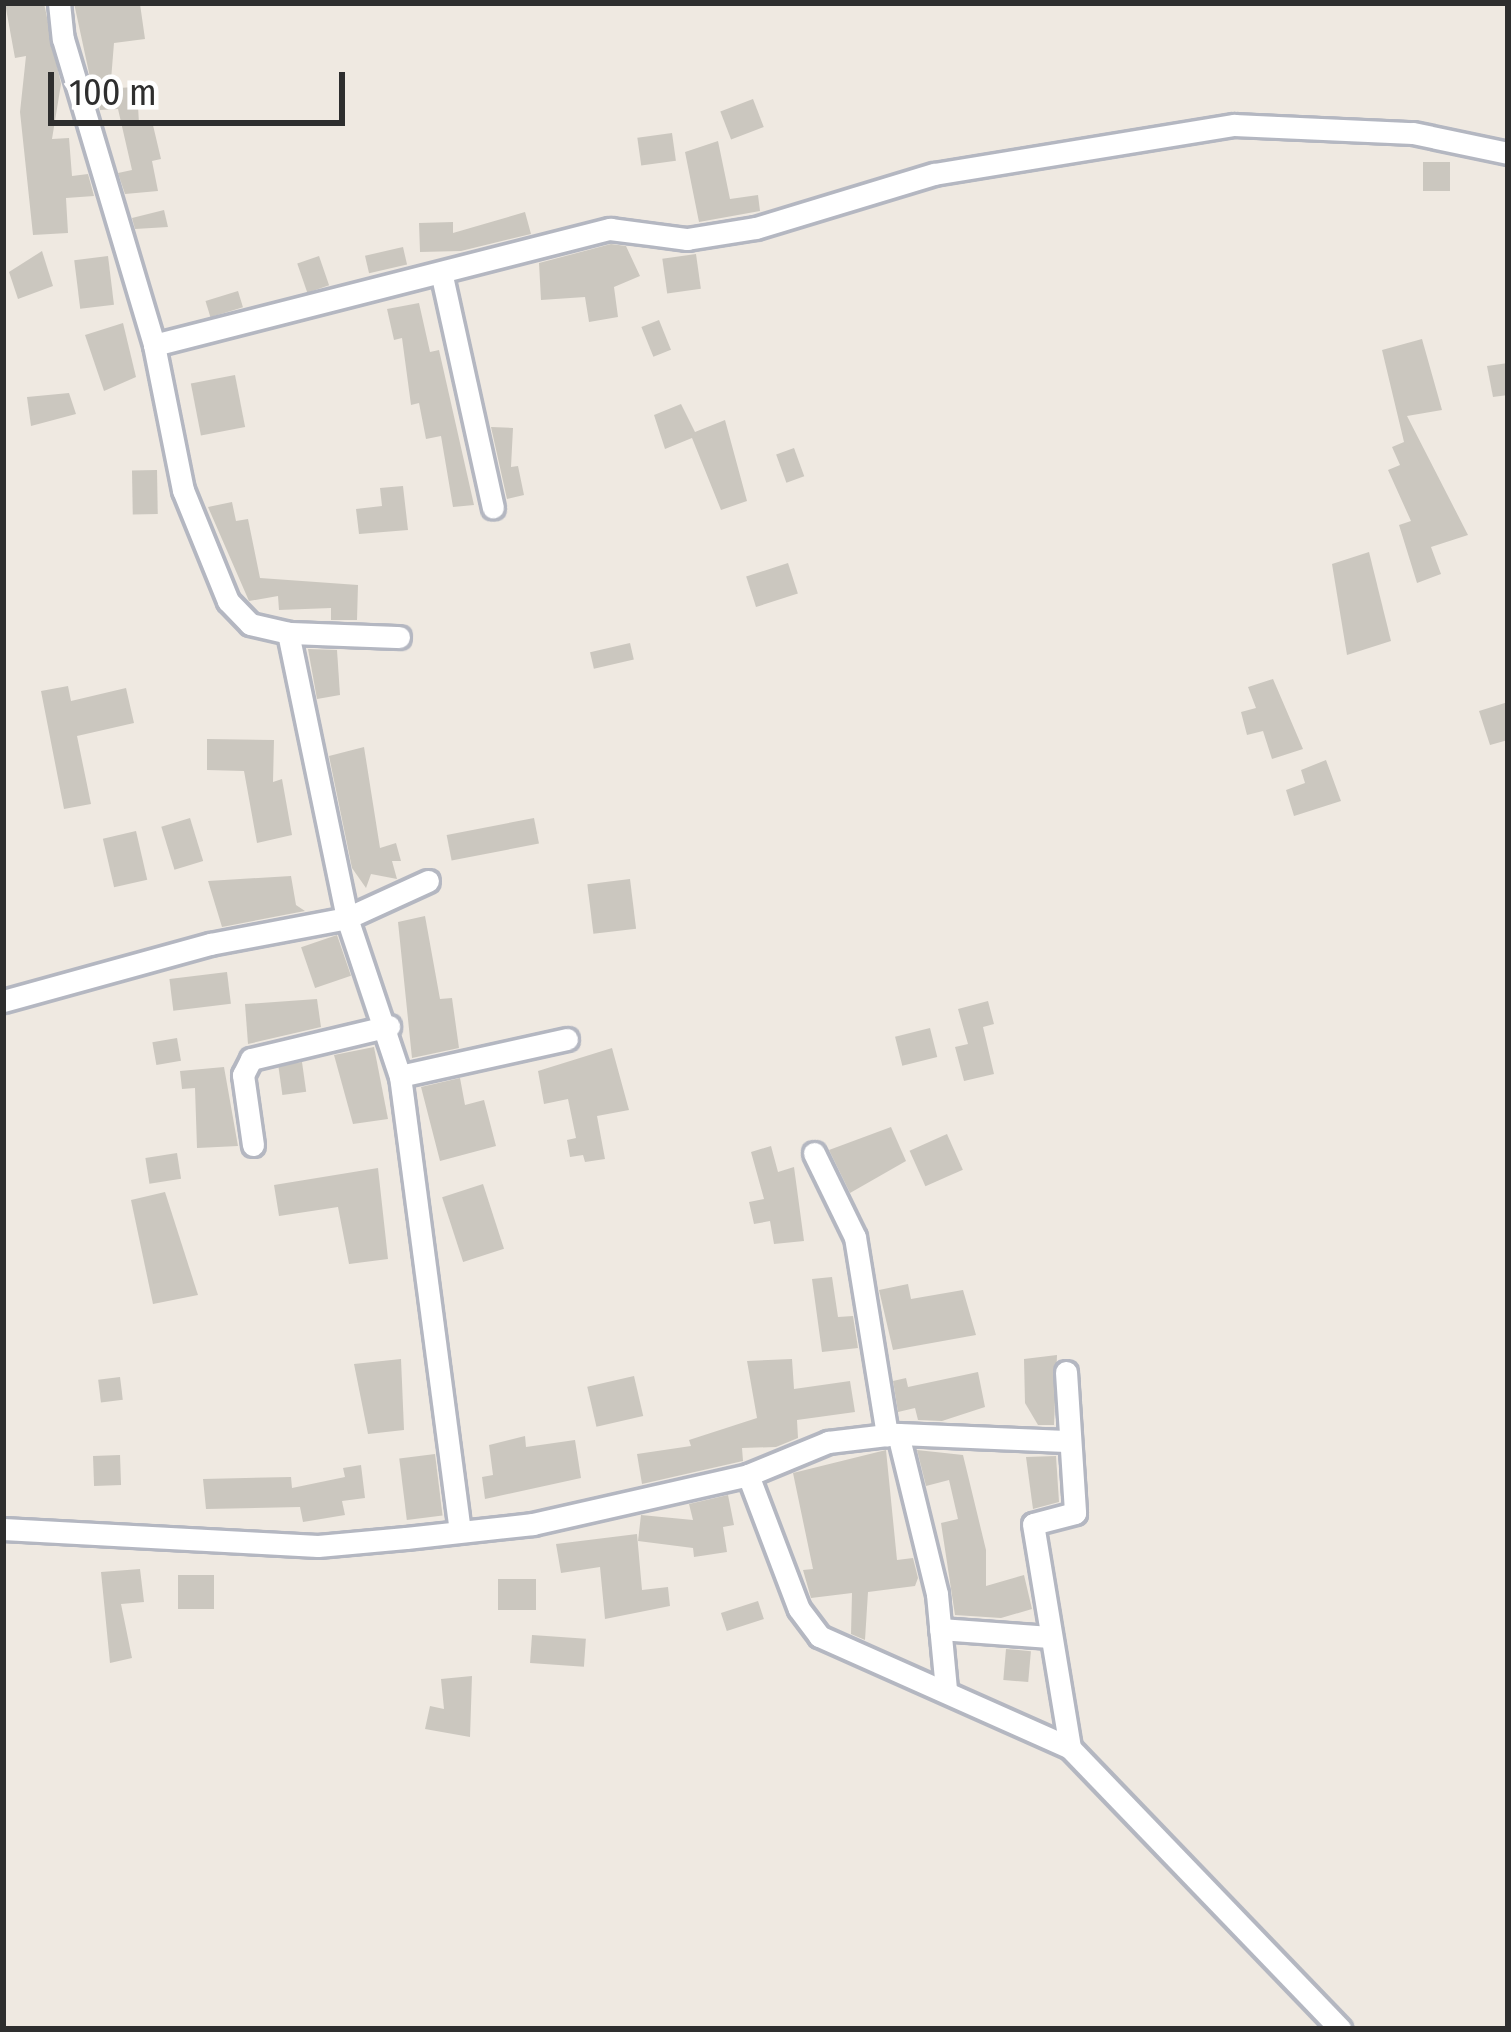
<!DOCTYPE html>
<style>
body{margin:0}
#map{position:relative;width:1511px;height:2032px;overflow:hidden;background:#efe9e1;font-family:"Fira Sans Condensed",sans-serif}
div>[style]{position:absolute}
.building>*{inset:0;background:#cbc7bf;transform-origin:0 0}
.roads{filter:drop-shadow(3px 0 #b4b7c1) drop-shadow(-3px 0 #b4b7c1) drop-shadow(0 3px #b4b7c1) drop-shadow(0 -3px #b4b7c1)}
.minor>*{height:21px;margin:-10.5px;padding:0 10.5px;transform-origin:10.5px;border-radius:10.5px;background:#fff}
span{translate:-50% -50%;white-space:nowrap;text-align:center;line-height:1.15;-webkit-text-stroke:9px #fff;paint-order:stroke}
.frame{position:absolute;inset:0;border:6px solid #2e2e2e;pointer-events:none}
.scale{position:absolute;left:48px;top:72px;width:297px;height:54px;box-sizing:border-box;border:6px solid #2e2e2e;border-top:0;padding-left:15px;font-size:36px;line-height:42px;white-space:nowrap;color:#2e2e2e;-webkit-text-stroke:9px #fff;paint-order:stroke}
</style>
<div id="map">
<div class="building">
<div style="clip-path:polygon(5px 3px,44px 3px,61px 84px,52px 139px,69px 138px,72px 176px,88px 174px,94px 196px,66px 198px,68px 233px,33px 235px,20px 112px,26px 56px,15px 58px)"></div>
<div style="clip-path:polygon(74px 3px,140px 4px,145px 39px,114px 43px,111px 80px,91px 82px)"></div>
<div style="clip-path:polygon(137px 87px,139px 124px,152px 121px,161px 159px,152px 161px,158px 191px,125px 194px,118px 173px,132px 170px,118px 109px,100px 110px,97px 89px)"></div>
<div style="left:753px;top:99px;width:30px;height:35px;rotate:69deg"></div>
<div style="left:672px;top:133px;width:28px;height:35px;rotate:82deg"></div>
<div style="clip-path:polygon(718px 141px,730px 199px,758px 195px,760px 211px,699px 222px,685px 152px)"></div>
<div style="left:1423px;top:162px;width:27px;height:29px"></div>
<div style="clip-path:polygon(164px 210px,168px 227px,135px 229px,132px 218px)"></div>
<div style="clip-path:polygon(525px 212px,531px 234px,461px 251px,420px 252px,419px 223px,453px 222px,453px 233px)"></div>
<div style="clip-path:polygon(611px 244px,626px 246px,640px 276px,614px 287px,618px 317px,589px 322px,585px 297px,541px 300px,539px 263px)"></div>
<div style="left:403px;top:247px;width:18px;height:39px;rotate:77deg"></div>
<div style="clip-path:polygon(42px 251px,53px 286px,18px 299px,9px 272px)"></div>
<div style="left:696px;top:254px;width:35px;height:34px;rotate:82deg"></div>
<div style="left:108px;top:256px;width:49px;height:34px;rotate:83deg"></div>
<div style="left:319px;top:256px;width:31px;height:23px;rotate:71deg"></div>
<div style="left:238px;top:291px;width:17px;height:34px;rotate:73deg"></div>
<div style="clip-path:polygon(419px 303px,430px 352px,439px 350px,474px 505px,453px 507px,441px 436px,426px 439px,419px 403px,411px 405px,402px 338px,394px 340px,387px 309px)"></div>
<div style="left:659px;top:320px;width:32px;height:19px;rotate:68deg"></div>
<div style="clip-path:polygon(123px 323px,136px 377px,104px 391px,85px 335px)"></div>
<div style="clip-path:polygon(1422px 339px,1442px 410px,1407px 416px,1468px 535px,1431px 547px,1441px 574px,1417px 583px,1399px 525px,1411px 521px,1388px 470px,1400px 465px,1392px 447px,1404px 442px,1382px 350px)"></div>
<div style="clip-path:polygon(1508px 363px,1508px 395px,1493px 397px,1487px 366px)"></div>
<div style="left:235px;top:375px;width:53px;height:45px;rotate:79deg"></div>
<div style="clip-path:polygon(69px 393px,76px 414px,31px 426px,27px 397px)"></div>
<div style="clip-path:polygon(681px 404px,695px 432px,725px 420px,747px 501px,721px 510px,692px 438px,665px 449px,654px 415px)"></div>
<div style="clip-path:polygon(491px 427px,513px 428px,511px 467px,518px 466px,524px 495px,507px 499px)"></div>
<div style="left:794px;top:448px;width:30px;height:19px;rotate:70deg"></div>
<div style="left:157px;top:470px;width:44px;height:25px;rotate:89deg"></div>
<div style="clip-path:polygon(403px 486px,408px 530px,359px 534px,356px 509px,382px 506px,380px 488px)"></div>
<div style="clip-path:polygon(232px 502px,236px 521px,248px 519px,260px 578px,358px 585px,357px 620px,331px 620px,331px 608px,279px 610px,278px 596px,249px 601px,208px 507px)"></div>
<div style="clip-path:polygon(1369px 552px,1391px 641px,1347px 655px,1332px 564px)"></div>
<div style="left:788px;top:563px;width:32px;height:44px;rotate:72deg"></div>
<div style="left:630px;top:643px;width:17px;height:41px;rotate:77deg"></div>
<div style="clip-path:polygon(308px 649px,337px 650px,340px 695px,317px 699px)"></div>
<div style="clip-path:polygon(1273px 679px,1303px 749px,1272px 759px,1263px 731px,1247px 735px,1241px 712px,1256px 708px,1248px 687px)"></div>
<div style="clip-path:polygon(68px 686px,71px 701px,126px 688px,134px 723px,77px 736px,91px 804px,64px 809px,41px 691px)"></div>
<div style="clip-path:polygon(1508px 702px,1508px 740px,1490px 745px,1479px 711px)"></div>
<div style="clip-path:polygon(207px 739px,274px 740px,273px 782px,282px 779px,292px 835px,257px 843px,244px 771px,207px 770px)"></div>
<div style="clip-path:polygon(364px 747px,380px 848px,396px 843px,401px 861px,392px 861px,397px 879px,371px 874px,366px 888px,352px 868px,329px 756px)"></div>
<div style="clip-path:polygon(1326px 760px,1341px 801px,1294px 816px,1286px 790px,1305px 783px,1301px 770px)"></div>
<div style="left:190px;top:818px;width:45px;height:30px;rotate:73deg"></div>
<div style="left:534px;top:818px;width:26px;height:89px;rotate:79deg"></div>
<div style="left:136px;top:831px;width:50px;height:34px;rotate:77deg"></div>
<div style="clip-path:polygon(291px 876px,296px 905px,305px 911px,222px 927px,208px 881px)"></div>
<div style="left:630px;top:879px;width:50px;height:43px;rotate:83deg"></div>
<div style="clip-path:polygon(425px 916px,440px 999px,452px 998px,459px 1048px,412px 1058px,398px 922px)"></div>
<div style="left:337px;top:935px;width:43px;height:38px;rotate:71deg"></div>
<div style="left:227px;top:972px;width:32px;height:58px;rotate:83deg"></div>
<div style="clip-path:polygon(317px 999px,321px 1027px,248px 1044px,245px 1004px)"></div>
<div style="clip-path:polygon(988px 1001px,994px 1024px,983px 1027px,994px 1074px,964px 1081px,955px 1047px,968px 1044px,958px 1009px)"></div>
<div style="left:930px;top:1028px;width:30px;height:36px;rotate:76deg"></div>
<div style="left:177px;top:1038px;width:23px;height:25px;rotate:80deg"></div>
<div style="clip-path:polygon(374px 1047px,388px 1119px,353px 1124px,334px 1055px)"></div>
<div style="clip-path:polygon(612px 1048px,629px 1110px,597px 1116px,605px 1159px,585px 1162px,583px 1155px,570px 1157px,567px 1140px,576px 1138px,568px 1099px,544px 1104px,538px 1071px)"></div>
<div style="left:302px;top:1062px;width:30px;height:24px;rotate:82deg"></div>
<div style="clip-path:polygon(224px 1067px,238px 1146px,197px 1148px,195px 1088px,182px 1089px,180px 1071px)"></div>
<div style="clip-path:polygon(460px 1078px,465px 1105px,484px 1100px,496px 1146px,440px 1161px,421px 1087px)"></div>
<div style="clip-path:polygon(891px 1127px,906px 1161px,850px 1193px,829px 1150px)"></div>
<div style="left:947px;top:1134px;width:39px;height:41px;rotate:66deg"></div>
<div style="clip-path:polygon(771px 1146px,778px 1172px,794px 1167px,804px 1241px,774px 1244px,770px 1221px,754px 1224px,749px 1202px,764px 1199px,751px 1152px)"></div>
<div style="left:177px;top:1153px;width:26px;height:32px;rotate:81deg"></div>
<div style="clip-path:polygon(378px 1168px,388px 1259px,349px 1264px,338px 1207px,279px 1216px,274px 1185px)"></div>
<div style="left:483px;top:1184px;width:68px;height:43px;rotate:72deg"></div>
<div style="clip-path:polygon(165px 1192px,198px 1295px,153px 1304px,131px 1200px)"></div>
<div style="clip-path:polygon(832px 1277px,838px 1317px,853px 1316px,858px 1348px,822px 1352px,812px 1279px)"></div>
<div style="clip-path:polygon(908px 1284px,911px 1299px,963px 1290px,976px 1335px,893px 1350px,879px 1290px)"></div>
<div style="clip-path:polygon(1057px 1355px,1054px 1425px,1038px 1425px,1025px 1403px,1024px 1359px)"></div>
<div style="clip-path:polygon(401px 1359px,404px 1430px,368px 1434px,354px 1364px)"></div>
<div style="clip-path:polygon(792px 1359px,794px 1389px,850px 1381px,855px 1412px,797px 1420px,798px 1438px,776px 1447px,742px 1448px,743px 1461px,642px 1484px,637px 1454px,691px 1446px,689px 1440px,757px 1418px,747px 1361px)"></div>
<div style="clip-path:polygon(978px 1372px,985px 1407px,942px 1421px,918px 1420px,915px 1408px,898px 1412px,893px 1381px,906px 1378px,908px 1387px)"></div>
<div style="left:634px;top:1376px;width:41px;height:48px;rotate:77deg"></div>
<div style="left:120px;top:1377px;width:23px;height:22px;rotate:83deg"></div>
<div style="clip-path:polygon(525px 1436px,526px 1447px,575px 1440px,581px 1478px,485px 1499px,482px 1477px,493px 1475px,489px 1445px)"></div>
<div style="clip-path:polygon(886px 1450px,897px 1560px,913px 1558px,918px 1578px,915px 1586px,868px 1592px,865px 1640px,851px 1634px,852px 1593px,811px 1598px,803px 1570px,813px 1569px,793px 1473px)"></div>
<div style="clip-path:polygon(917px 1450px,963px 1455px,986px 1550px,986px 1586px,1024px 1575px,1032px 1609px,1001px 1618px,955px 1615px,941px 1523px,958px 1519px,949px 1480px,926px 1486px)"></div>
<div style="left:435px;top:1454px;width:62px;height:36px;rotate:83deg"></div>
<div style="left:120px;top:1455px;width:30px;height:27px;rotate:88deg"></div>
<div style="clip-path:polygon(1056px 1456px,1059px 1502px,1033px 1509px,1026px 1457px)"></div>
<div style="clip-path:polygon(361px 1465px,365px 1498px,342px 1501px,345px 1515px,303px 1522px,300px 1507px,206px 1509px,203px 1479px,291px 1477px,292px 1488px,345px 1477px,343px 1468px)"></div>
<div style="clip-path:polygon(728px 1495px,734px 1525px,723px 1527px,727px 1552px,694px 1557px,693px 1548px,638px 1541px,641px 1515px,693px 1520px,689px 1504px)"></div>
<div style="clip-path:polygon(637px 1534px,642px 1590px,668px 1587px,670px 1606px,605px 1619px,600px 1567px,561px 1573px,556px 1544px)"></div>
<div style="clip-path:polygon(140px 1569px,144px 1602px,121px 1604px,132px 1658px,110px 1663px,101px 1572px)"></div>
<div style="left:178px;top:1575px;width:36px;height:34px"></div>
<div style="left:498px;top:1579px;width:38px;height:31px"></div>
<div style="left:758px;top:1601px;width:19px;height:39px;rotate:72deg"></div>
<div style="left:532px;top:1635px;width:54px;height:28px;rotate:4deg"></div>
<div style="left:1006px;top:1649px;width:25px;height:31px;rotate:5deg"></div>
<div style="clip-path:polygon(472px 1676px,470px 1737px,425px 1729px,430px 1706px,444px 1709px,441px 1679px)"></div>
</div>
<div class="roads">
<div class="minor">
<div style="left:59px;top:3px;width:36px;rotate:84deg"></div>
<div style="left:63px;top:39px;width:319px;rotate:73.4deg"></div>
<div style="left:154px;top:345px;width:148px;rotate:78.7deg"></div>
<div style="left:183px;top:490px;width:120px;rotate:67.9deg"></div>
<div style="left:228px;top:601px;width:32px;rotate:46deg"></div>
<div style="left:250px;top:624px;width:39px;rotate:13deg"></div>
<div style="left:442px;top:276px;width:237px;rotate:77.6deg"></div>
<div style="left:154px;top:345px;width:471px;rotate:-14.3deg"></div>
<div style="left:610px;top:229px;width:78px;rotate:7.4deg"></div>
<div style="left:687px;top:239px;width:70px;rotate:-9.1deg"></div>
<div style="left:756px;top:228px;width:186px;rotate:-16.9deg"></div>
<div style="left:934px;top:174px;width:304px;rotate:-9.3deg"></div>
<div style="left:1234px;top:125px;width:179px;rotate:2.6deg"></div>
<div style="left:1413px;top:133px;width:97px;rotate:11.9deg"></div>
<div style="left:399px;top:637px;width:111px;rotate:-177.9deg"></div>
<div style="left:288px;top:633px;width:291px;rotate:78.3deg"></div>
<div style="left:347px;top:918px;width:167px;rotate:71.5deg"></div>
<div style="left:400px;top:1076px;width:459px;rotate:82.5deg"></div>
<div style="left:3px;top:1001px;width:215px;rotate:-15.4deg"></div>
<div style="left:210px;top:944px;width:139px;rotate:-10.7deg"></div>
<div style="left:347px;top:918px;width:89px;rotate:-24.6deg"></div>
<div style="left:400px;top:1076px;width:171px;rotate:-12.5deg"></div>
<div style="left:253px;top:1145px;width:71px;rotate:-98.1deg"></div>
<div style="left:243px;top:1075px;width:18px;rotate:-63deg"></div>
<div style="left:251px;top:1059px;width:142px;rotate:-13.4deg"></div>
<div style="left:814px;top:1153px;width:93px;rotate:64deg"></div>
<div style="left:855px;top:1237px;width:201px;rotate:80.8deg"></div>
<div style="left:887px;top:1435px;width:11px;rotate:-5deg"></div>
<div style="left:898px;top:1434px;width:165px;rotate:76.3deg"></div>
<div style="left:937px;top:1594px;width:96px;rotate:84.6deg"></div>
<div style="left:1066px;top:1372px;width:141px;rotate:86.3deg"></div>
<div style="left:1075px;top:1513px;width:43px;rotate:165.3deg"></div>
<div style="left:1033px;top:1524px;width:227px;rotate:80.6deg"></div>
<div style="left:898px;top:1434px;width:169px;rotate:2.4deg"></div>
<div style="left:748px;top:1475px;width:143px;rotate:69.2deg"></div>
<div style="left:799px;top:1609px;width:34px;rotate:53deg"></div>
<div style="left:819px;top:1636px;width:275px;rotate:24deg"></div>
<div style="left:1070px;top:1748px;width:390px;rotate:46.1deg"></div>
<div style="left:3px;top:1529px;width:315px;rotate:3.1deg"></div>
<div style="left:318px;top:1546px;width:88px;rotate:-5.2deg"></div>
<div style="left:406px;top:1538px;width:128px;rotate:-6.3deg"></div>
<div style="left:533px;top:1524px;width:221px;rotate:-12.8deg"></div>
<div style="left:748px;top:1475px;width:87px;rotate:-22.4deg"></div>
<div style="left:828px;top:1442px;width:59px;rotate:-6.8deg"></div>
<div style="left:940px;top:1629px;width:110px;rotate:4.2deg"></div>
</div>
</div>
<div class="frame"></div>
<div class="scale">100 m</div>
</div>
